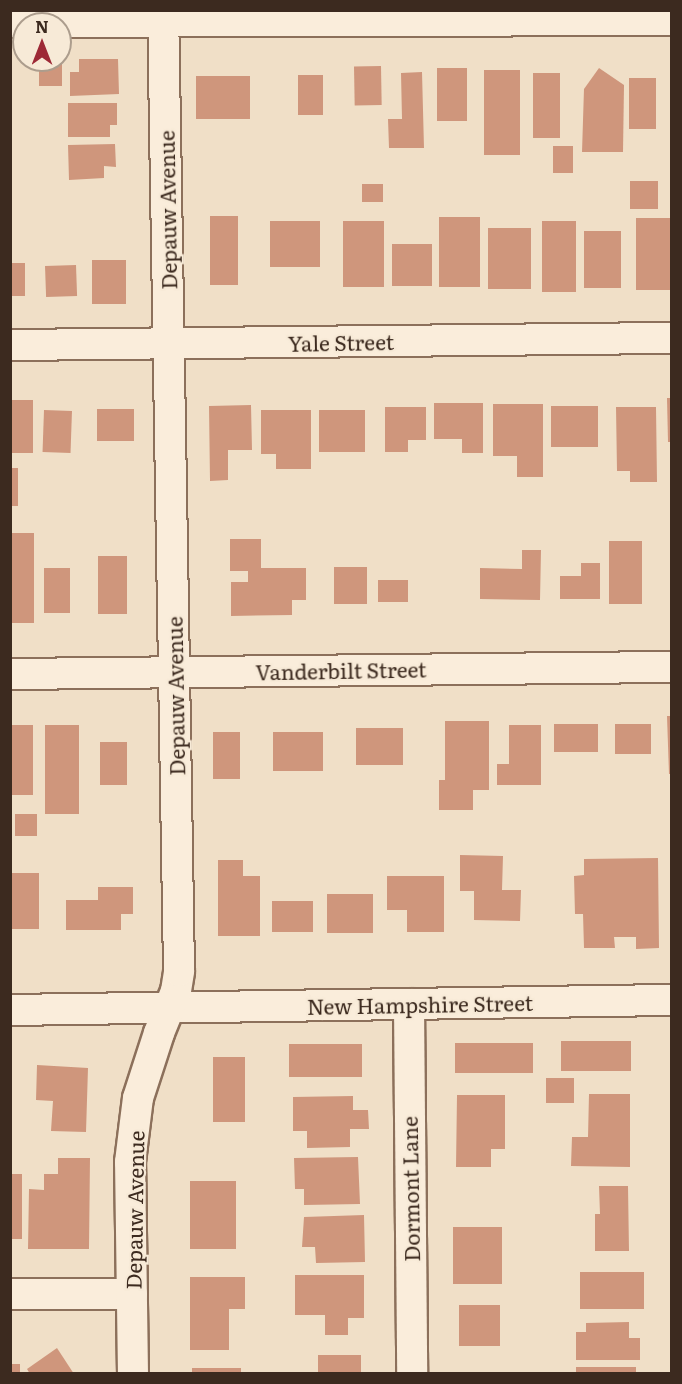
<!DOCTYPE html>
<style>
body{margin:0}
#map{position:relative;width:682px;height:1384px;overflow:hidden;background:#f0dfc7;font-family:Literata,serif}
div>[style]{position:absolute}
.building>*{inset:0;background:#cf967c;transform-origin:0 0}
.roads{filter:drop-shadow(2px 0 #8c705b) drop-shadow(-2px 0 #8c705b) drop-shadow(0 2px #8c705b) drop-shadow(0 -2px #8c705b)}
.minor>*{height:30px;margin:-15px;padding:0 15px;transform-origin:15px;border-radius:15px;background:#faeddb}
span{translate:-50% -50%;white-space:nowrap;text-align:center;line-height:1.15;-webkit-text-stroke:4.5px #f7ead7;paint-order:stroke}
.street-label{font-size:21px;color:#3c2a1f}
.frame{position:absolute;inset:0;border:12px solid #3c2a1f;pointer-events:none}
.north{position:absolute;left:12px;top:12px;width:60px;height:60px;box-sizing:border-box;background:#f7ead7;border:2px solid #ac9d8d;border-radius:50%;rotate:0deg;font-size:16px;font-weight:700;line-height:24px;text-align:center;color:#3c2a1f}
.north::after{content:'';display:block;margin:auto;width:21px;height:27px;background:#9d2936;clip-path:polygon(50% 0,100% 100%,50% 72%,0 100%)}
</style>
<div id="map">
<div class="building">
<div style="clip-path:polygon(79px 59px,118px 59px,119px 94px,70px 96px,70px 72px,79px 72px)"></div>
<div style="left:62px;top:62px;width:24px;height:23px;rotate:90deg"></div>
<div style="left:381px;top:66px;width:39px;height:27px;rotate:89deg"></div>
<div style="left:437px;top:68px;width:30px;height:53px"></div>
<div style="clip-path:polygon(599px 68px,624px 85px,623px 152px,582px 152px,584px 89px)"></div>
<div style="left:484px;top:70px;width:36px;height:85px"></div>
<div style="clip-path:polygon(422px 72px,424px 148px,389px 148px,388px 119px,402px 119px,401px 73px)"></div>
<div style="left:533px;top:73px;width:27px;height:65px"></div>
<div style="left:298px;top:75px;width:25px;height:40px"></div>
<div style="left:196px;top:76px;width:54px;height:43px"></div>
<div style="left:629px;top:78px;width:27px;height:51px"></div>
<div style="clip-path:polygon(68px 103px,117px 103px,117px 125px,110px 125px,110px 137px,68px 137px)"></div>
<div style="clip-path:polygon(115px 144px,116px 167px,104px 166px,104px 178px,69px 180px,68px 145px)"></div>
<div style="left:553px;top:146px;width:20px;height:27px"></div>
<div style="left:630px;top:181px;width:28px;height:28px"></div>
<div style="left:362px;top:184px;width:21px;height:18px"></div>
<div style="left:210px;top:216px;width:28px;height:69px"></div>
<div style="left:439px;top:217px;width:41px;height:70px"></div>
<div style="left:636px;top:218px;width:35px;height:72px"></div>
<div style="left:270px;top:221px;width:50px;height:46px"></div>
<div style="left:343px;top:221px;width:41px;height:66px"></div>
<div style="left:542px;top:221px;width:34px;height:71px"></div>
<div style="left:488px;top:228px;width:43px;height:61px"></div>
<div style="left:584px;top:231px;width:37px;height:57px"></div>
<div style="left:392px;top:244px;width:40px;height:42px"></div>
<div style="left:92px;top:260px;width:34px;height:44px"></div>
<div style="left:10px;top:263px;width:15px;height:33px"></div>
<div style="left:76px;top:265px;width:31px;height:31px;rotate:88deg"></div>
<div style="clip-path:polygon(667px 398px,672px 398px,672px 442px,668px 442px)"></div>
<div style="left:10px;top:400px;width:23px;height:53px"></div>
<div style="clip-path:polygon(434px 403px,483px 403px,483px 453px,462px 453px,462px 439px,434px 439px)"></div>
<div style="clip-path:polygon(493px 404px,543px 404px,543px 477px,517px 477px,517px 456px,493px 456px)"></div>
<div style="clip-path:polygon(251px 405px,252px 450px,228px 450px,228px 480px,210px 481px,209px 406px)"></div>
<div style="left:551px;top:406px;width:47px;height:41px"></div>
<div style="clip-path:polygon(385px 407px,426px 407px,426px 440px,408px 440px,408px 452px,385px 452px)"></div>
<div style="clip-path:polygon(616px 407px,656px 407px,657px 482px,630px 482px,630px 471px,617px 471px)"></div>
<div style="left:97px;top:409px;width:37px;height:32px"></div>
<div style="left:44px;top:410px;width:28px;height:42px;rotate:2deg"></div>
<div style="clip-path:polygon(261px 410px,311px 410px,311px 469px,276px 469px,276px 454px,261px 454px)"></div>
<div style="left:319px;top:410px;width:46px;height:42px"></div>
<div style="left:10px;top:468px;width:8px;height:38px"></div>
<div style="left:10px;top:533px;width:24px;height:90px"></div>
<div style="clip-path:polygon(230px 539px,261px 539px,261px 568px,306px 568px,306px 600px,292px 600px,292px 615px,231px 616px,231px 582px,248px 582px,248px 571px,230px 571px)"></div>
<div style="left:609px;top:541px;width:33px;height:63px"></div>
<div style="clip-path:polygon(522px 550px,541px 550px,540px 600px,480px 599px,480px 568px,522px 569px)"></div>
<div style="left:98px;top:556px;width:29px;height:58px"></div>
<div style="clip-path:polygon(581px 563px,600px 563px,600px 599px,560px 599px,560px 576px,581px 576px)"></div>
<div style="left:334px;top:567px;width:33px;height:37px"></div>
<div style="left:44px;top:568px;width:26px;height:45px"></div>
<div style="left:378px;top:580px;width:30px;height:22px"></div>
<div style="clip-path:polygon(667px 716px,672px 716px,672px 774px,669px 774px)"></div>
<div style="clip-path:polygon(445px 721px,489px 721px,489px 790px,473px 790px,473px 810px,439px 810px,439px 780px,445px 780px)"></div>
<div style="left:554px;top:724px;width:44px;height:28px"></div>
<div style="left:615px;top:724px;width:36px;height:30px"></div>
<div style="left:10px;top:725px;width:23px;height:70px"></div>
<div style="left:45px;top:725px;width:34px;height:89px"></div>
<div style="clip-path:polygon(509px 725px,541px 725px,541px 785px,497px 785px,497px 764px,509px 764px)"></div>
<div style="left:356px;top:728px;width:47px;height:37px"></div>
<div style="left:213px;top:732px;width:27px;height:47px"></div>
<div style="left:273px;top:732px;width:50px;height:39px"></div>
<div style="left:100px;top:742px;width:27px;height:43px"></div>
<div style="left:15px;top:814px;width:22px;height:22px"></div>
<div style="clip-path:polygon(460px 855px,503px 856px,502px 890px,521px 890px,520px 921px,474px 920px,474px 891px,460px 891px)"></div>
<div style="clip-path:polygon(658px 858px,659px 948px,636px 949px,636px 937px,614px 937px,615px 948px,584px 948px,583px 914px,575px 914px,574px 876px,584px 875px,584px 859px)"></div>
<div style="clip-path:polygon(218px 860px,243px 860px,243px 876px,260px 876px,260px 936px,218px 936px)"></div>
<div style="left:10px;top:873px;width:29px;height:56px"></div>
<div style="clip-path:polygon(387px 876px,444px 876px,444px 932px,407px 932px,407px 910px,387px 910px)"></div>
<div style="clip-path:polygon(98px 887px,133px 887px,133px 914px,121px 914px,121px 930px,66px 930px,66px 900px,98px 900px)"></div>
<div style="left:327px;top:894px;width:46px;height:39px"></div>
<div style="left:272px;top:901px;width:41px;height:31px"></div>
<div style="left:561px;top:1041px;width:70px;height:30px"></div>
<div style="left:455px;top:1043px;width:78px;height:30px"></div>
<div style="left:289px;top:1044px;width:73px;height:33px"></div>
<div style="left:213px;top:1057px;width:32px;height:65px"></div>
<div style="clip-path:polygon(37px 1065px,88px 1068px,86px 1132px,51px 1131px,53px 1101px,36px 1100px)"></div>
<div style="left:546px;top:1078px;width:28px;height:25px"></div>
<div style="clip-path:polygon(589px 1094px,630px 1094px,630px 1167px,571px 1166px,572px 1137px,588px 1137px)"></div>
<div style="clip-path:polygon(457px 1095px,505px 1095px,505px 1149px,491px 1149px,491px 1167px,456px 1167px)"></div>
<div style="clip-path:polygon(353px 1096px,353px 1110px,368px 1110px,369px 1129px,350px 1129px,350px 1147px,307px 1148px,307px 1131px,293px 1131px,293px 1097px)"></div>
<div style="clip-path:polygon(358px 1157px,360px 1204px,304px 1205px,304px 1189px,295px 1189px,294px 1158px)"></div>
<div style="clip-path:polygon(58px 1158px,90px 1158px,89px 1249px,28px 1249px,29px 1189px,44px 1190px,44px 1174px,58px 1174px)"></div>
<div style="left:10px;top:1174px;width:12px;height:65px"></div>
<div style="left:190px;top:1181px;width:46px;height:68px"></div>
<div style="clip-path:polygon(599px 1186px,628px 1186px,629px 1251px,595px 1251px,595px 1214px,600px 1214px)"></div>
<div style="clip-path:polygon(364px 1215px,365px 1262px,316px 1263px,315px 1247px,302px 1247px,304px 1217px)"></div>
<div style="left:453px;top:1227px;width:49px;height:57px"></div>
<div style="left:580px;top:1272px;width:64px;height:37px"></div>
<div style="clip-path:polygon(295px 1275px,364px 1275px,364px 1318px,348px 1318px,348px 1335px,325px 1335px,325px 1315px,295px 1315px)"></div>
<div style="clip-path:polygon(190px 1277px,245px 1277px,245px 1309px,229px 1309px,229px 1350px,190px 1350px)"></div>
<div style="left:459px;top:1305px;width:41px;height:41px"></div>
<div style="clip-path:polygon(629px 1322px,629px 1338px,640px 1338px,640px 1360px,576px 1360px,576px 1332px,586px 1332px,586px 1323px)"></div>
<div style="clip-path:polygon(57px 1348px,74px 1374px,30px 1374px,27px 1369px)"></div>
<div style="left:318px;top:1355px;width:43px;height:19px"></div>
<div style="left:10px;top:1364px;width:10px;height:10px"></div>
<div style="left:576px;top:1367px;width:60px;height:7px"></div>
<div style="left:192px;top:1368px;width:49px;height:6px"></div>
</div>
<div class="roads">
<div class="minor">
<div style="left:10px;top:22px;width:662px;rotate:-0.17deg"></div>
<div style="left:10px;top:345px;width:662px;rotate:-0.61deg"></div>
<div style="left:10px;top:674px;width:662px;rotate:-0.61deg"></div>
<div style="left:409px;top:1004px;width:370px;rotate:89.5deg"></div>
<div style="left:10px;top:1010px;width:662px;rotate:-0.87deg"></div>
<div style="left:10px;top:1294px;width:122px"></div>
<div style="left:133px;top:1374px;width:212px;rotate:-90.8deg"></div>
<div style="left:130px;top:1162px;width:64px;rotate:-82.9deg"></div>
<div style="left:138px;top:1098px;width:68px;rotate:-72.1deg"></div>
<div style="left:159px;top:1033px;width:45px;rotate:-68deg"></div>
<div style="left:176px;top:991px;width:20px;rotate:-81deg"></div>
<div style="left:179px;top:971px;width:961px;rotate:-90.95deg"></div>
</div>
</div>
<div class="street-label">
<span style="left:167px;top:210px;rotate:-91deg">Depauw Avenue</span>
<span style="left:341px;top:342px;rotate:-1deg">Yale Street</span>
<span style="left:341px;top:670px;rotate:-1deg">Vanderbilt Street</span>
<span style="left:175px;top:696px;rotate:-91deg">Depauw Avenue</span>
<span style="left:420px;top:1004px;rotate:-1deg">New Hampshire Street</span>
<span style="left:410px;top:1189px;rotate:-91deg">Dormont Lane</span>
<span style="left:134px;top:1210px;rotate:-89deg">Depauw Avenue</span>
</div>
<div class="frame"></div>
<div class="north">N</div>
</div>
